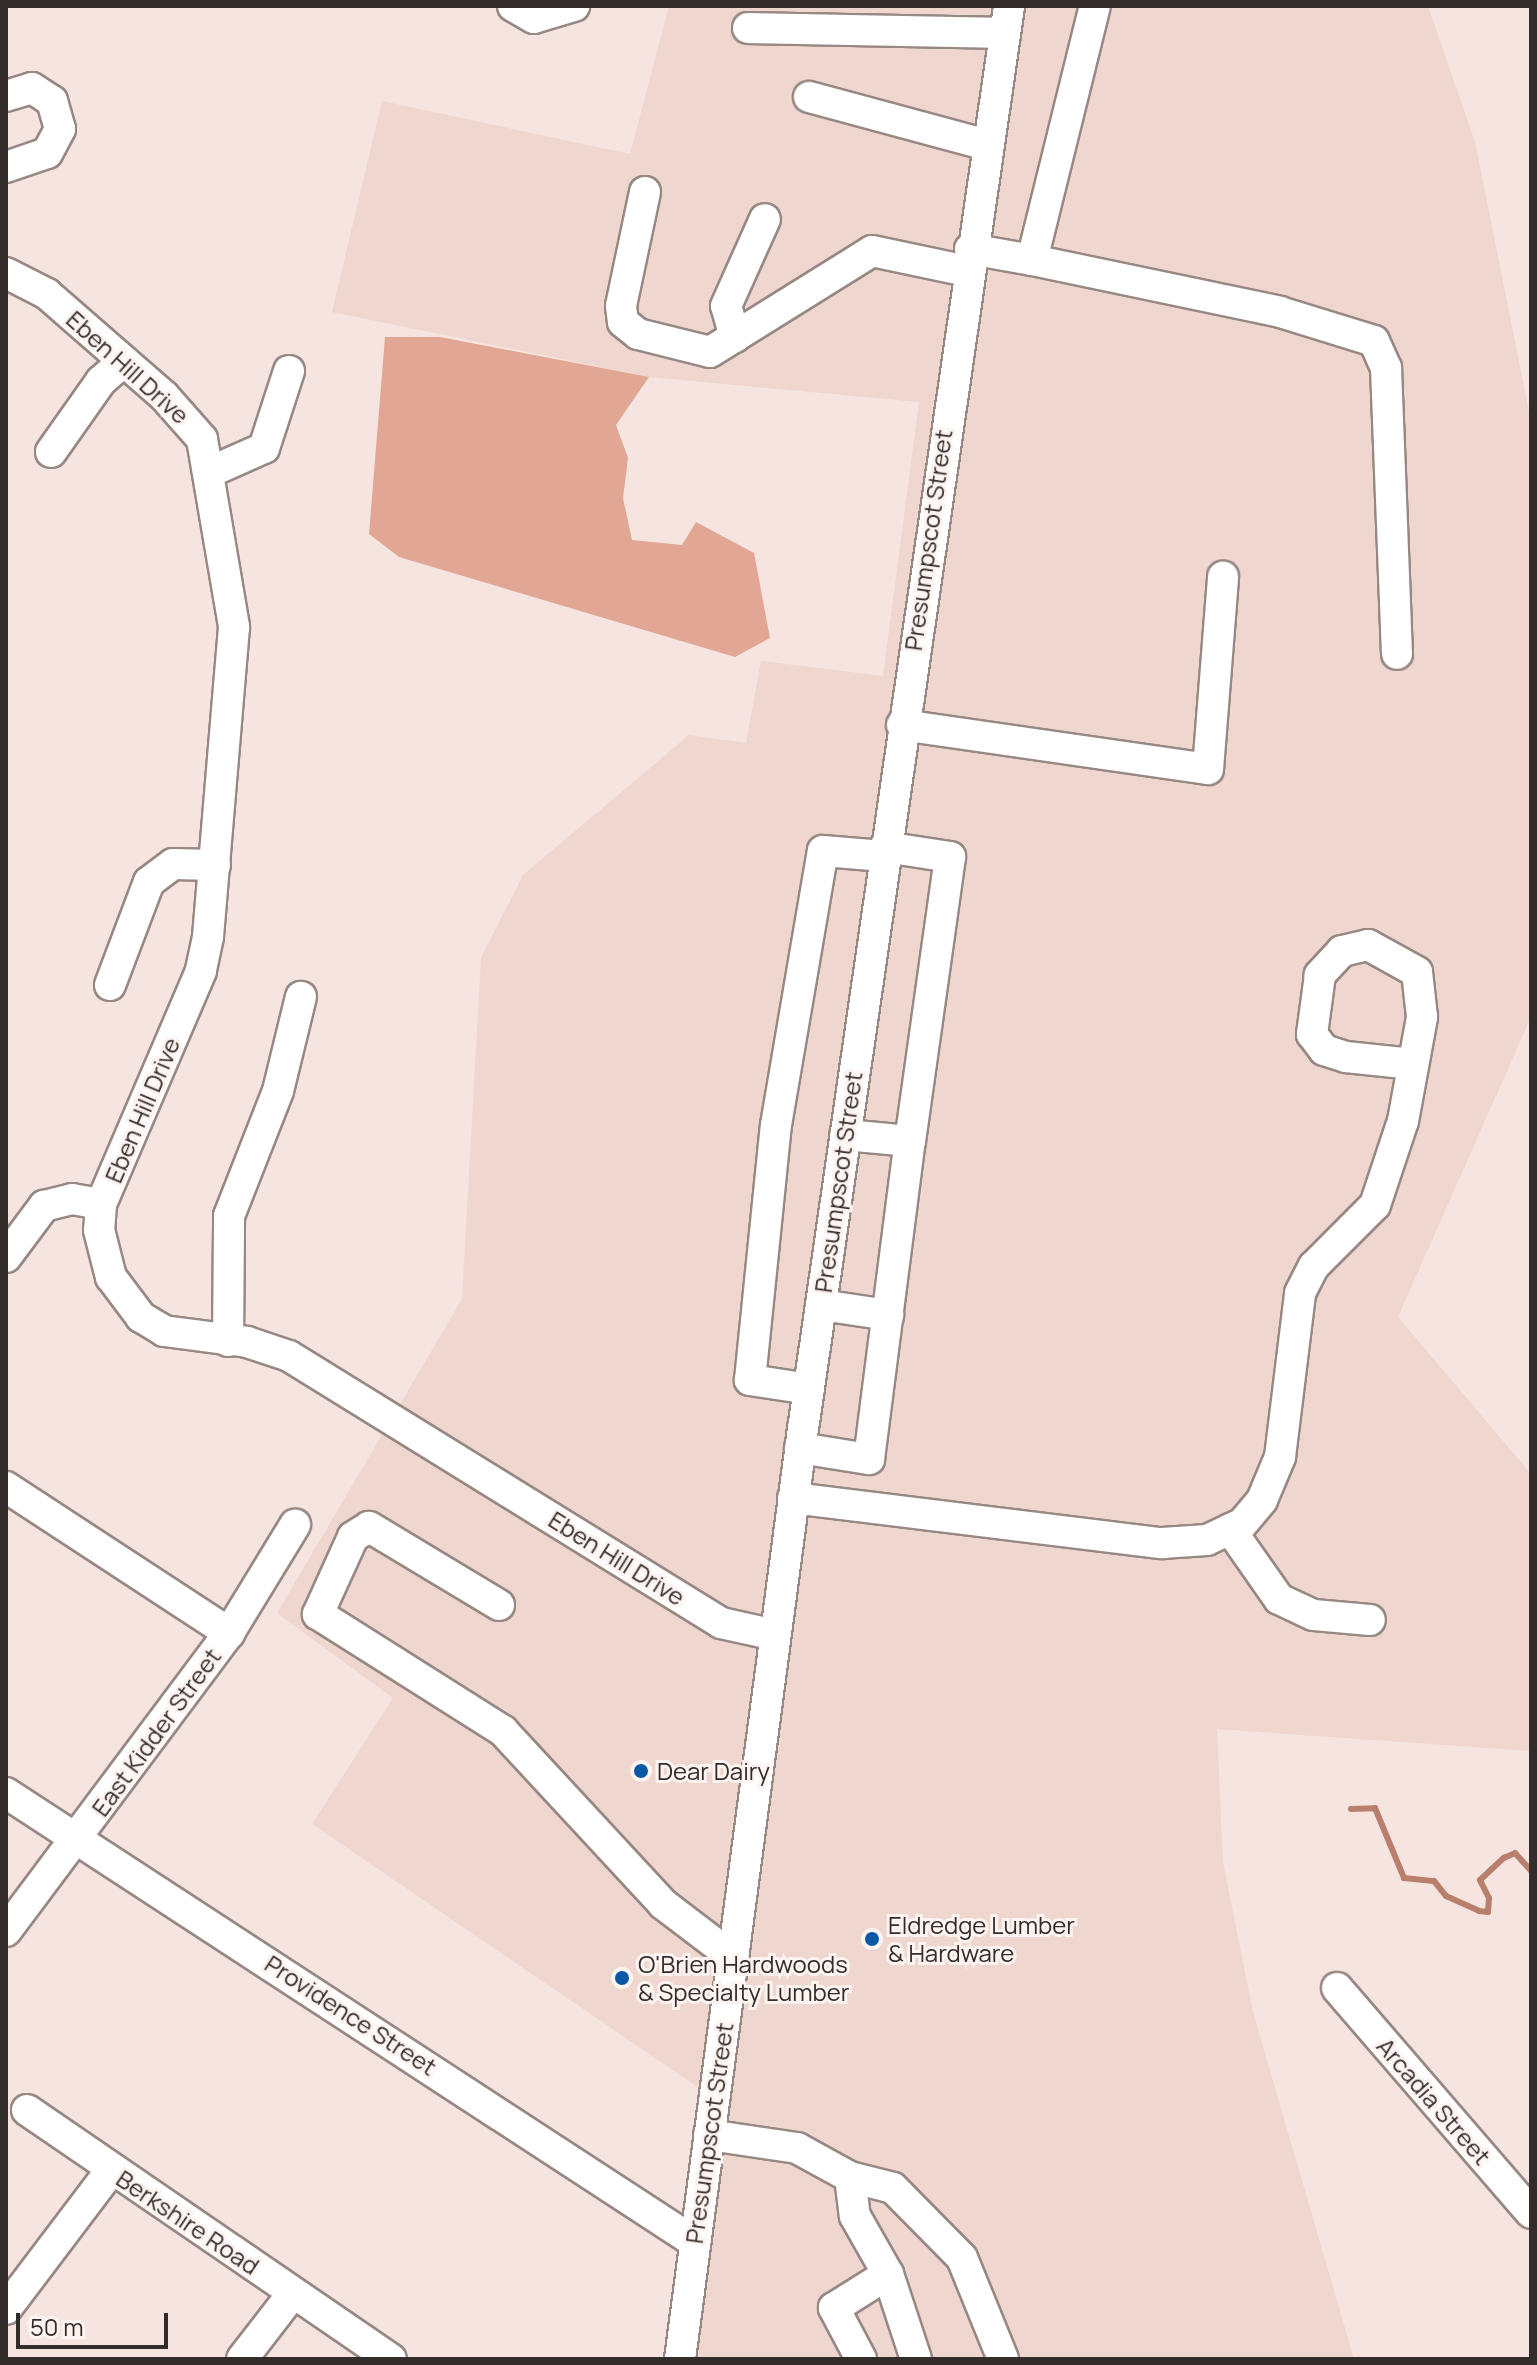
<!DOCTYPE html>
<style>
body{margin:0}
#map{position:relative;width:1537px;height:2365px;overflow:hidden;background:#f5e4df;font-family:Manrope,sans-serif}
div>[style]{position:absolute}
.built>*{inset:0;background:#efd7cf}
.green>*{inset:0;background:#e2a794}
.stream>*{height:6px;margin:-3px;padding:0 3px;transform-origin:3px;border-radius:3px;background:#b97f6d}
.roads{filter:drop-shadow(2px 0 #978883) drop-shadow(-2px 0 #978883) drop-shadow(0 2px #978883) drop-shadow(0 -2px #978883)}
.minor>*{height:30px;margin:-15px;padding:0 15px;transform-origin:15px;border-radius:15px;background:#fff}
.dots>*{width:22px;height:22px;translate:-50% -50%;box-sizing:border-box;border:4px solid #fdf3f0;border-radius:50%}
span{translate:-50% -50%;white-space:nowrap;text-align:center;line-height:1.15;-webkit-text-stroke:6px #fdf3f0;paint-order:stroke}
.street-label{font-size:24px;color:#322c2a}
.poi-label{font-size:24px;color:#322c2a}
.left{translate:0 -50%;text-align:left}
.frame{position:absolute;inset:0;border:8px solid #322c2a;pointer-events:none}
.scale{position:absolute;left:16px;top:2313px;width:152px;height:36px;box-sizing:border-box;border:4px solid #322c2a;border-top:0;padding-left:10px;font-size:24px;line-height:28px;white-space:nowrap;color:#322c2a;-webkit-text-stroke:6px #fdf3f0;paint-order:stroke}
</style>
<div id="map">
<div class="built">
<div style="clip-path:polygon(669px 6px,1428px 6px,1475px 142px,1531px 422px,1531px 1017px,1398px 1317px,1531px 1474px,1531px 1751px,1217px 1729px,1223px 1862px,1253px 2012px,1354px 2359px,689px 2359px,721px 2103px,312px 1824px,393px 1698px,277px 1613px,462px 1299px,481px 958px,523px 875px,689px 735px,746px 743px,761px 661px,883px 676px,919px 402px,649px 377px,332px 312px,382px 101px,630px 154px)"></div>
</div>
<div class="green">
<div style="clip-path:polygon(385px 337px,440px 337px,649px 377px,616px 425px,628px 458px,623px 498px,632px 540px,682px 545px,696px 522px,754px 553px,770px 638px,735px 657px,399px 557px,369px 534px)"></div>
</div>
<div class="stream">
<div style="left:1351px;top:1809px;width:24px;rotate:-2deg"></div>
<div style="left:1375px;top:1808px;width:76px;rotate:67.5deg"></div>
<div style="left:1404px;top:1878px;width:30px;rotate:6deg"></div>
<div style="left:1434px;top:1881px;width:19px;rotate:51deg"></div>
<div style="left:1446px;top:1896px;width:36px;rotate:24deg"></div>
<div style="left:1479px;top:1911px;width:9px;rotate:6deg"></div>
<div style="left:1488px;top:1912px;width:14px;rotate:-86deg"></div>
<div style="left:1489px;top:1898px;width:20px;rotate:-117deg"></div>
<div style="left:1480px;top:1880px;width:33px;rotate:-43deg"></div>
<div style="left:1504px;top:1858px;width:12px;rotate:-24deg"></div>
<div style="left:1515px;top:1853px;width:24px;rotate:48deg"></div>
</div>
<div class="roads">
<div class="minor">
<div style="left:513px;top:6px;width:24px;rotate:30deg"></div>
<div style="left:534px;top:18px;width:42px;rotate:-16.7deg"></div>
<div style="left:748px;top:28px;width:257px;rotate:1.1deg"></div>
<div style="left:6px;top:96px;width:27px;rotate:-17deg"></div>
<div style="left:32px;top:88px;width:24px;rotate:33deg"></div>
<div style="left:52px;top:101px;width:29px;rotate:74deg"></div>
<div style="left:60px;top:129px;width:27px;rotate:118deg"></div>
<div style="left:47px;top:153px;width:43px;rotate:161.1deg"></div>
<div style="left:809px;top:97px;width:184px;rotate:15.1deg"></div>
<div style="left:645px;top:192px;width:116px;rotate:101.9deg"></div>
<div style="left:621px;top:306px;width:16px;rotate:83deg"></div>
<div style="left:623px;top:322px;width:19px;rotate:39deg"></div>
<div style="left:638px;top:334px;width:74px;rotate:14deg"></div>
<div style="left:710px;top:352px;width:191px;rotate:-31.9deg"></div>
<div style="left:872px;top:251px;width:97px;rotate:11.9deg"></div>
<div style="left:970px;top:249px;width:63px;rotate:10.1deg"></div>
<div style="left:1032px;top:260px;width:262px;rotate:-76.1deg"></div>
<div style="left:1032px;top:260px;width:253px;rotate:11.8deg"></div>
<div style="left:1280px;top:312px;width:98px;rotate:17.1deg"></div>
<div style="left:1374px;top:341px;width:30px;rotate:66deg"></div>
<div style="left:1386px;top:368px;width:286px;rotate:87.8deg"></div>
<div style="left:6px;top:273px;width:46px;rotate:27.1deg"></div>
<div style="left:47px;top:294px;width:155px;rotate:41.1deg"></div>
<div style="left:164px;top:396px;width:57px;rotate:48.5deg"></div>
<div style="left:202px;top:439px;width:191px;rotate:80.3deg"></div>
<div style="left:234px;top:627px;width:311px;rotate:94.8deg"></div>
<div style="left:208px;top:937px;width:35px;rotate:102deg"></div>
<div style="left:201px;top:971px;width:254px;rotate:113.2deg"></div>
<div style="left:101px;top:1204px;width:26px;rotate:94deg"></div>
<div style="left:99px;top:1230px;width:49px;rotate:75.7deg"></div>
<div style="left:111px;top:1277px;width:50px;rotate:53.1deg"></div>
<div style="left:141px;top:1317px;width:27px;rotate:31deg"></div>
<div style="left:164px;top:1331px;width:84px;rotate:7.5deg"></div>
<div style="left:247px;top:1342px;width:44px;rotate:18.4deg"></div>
<div style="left:289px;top:1356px;width:508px;rotate:31.72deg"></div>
<div style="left:721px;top:1623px;width:55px;rotate:12.5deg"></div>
<div style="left:735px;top:337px;width:32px;rotate:-106deg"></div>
<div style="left:726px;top:306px;width:95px;rotate:-65.9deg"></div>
<div style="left:51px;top:452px;width:87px;rotate:-54.8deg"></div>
<div style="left:101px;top:381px;width:30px;rotate:-41deg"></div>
<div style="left:212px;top:471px;width:57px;rotate:-23.9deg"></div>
<div style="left:264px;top:448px;width:81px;rotate:-72deg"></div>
<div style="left:902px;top:725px;width:309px;rotate:8.2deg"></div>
<div style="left:1208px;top:769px;width:193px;rotate:-85.5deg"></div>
<div style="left:885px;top:847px;width:66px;rotate:8.7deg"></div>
<div style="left:950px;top:857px;width:287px;rotate:98deg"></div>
<div style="left:110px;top:985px;width:110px;rotate:-69.3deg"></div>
<div style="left:149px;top:882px;width:30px;rotate:-37deg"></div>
<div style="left:173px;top:864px;width:42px;rotate:1.4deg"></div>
<div style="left:6px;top:1257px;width:64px;rotate:-53.3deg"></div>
<div style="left:44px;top:1206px;width:29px;rotate:-14deg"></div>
<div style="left:72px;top:1199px;width:29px;rotate:10deg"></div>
<div style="left:821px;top:1305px;width:68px;rotate:8.5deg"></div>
<div style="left:228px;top:1341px;width:125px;rotate:-89.5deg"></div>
<div style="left:229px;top:1216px;width:134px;rotate:-68.6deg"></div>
<div style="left:278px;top:1091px;width:97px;rotate:-76.3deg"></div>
<div style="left:809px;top:1389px;width:60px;rotate:-171.3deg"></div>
<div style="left:750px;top:1380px;width:256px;rotate:-84.2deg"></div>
<div style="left:776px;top:1125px;width:278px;rotate:-80.3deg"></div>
<div style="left:823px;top:851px;width:61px;rotate:4.7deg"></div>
<div style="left:800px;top:1448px;width:70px;rotate:9.1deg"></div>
<div style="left:869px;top:1459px;width:321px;rotate:-82.7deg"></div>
<div style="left:910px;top:1141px;width:65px;rotate:-174.7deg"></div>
<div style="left:6px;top:1487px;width:267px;rotate:33.2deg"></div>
<div style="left:793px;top:1498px;width:372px;rotate:7deg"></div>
<div style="left:1162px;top:1543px;width:45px;rotate:-3.8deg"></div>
<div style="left:1207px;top:1540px;width:38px;rotate:-25deg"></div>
<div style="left:1242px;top:1524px;width:31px;rotate:-50deg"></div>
<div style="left:1262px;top:1500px;width:47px;rotate:-67.3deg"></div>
<div style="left:1280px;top:1457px;width:165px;rotate:-83deg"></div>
<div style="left:1300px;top:1293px;width:30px;rotate:-63deg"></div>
<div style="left:1314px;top:1266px;width:86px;rotate:-45deg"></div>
<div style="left:1375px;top:1205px;width:89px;rotate:-71.6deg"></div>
<div style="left:1403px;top:1121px;width:106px;rotate:-79.6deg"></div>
<div style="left:1422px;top:1017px;width:45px;rotate:-96.3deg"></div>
<div style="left:1417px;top:972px;width:56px;rotate:-151.1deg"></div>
<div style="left:1368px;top:945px;width:27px;rotate:167deg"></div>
<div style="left:1342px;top:951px;width:33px;rotate:133deg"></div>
<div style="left:1320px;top:975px;width:60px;rotate:97.7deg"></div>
<div style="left:1312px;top:1034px;width:20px;rotate:53deg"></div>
<div style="left:1324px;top:1050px;width:23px;rotate:18deg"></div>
<div style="left:1346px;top:1057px;width:67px;rotate:6deg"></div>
<div style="left:1230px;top:1529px;width:85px;rotate:55deg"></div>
<div style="left:1279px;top:1599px;width:38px;rotate:25deg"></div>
<div style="left:1314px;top:1615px;width:56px;rotate:5.1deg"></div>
<div style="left:499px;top:1605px;width:152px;rotate:-149deg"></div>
<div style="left:369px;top:1527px;width:19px;rotate:148deg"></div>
<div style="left:353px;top:1537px;width:85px;rotate:114.4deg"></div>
<div style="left:318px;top:1614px;width:219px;rotate:32.3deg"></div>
<div style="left:503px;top:1731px;width:236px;rotate:47.2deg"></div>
<div style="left:663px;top:1904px;width:89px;rotate:37.3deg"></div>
<div style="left:6px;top:1793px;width:820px;rotate:33.11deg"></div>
<div style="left:6px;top:1931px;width:372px;rotate:-53.2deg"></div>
<div style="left:229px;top:1633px;width:127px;rotate:-58.6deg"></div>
<div style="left:1337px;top:1988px;width:297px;rotate:49.2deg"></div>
<div style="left:27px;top:2110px;width:441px;rotate:34.4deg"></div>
<div style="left:709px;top:2135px;width:89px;rotate:8.4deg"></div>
<div style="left:797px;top:2148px;width:60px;rotate:28.7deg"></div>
<div style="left:850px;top:2177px;width:44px;rotate:14.3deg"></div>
<div style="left:893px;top:2188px;width:98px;rotate:45.4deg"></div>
<div style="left:962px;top:2258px;width:109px;rotate:67.9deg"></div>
<div style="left:850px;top:2177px;width:39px;rotate:83deg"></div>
<div style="left:855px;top:2216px;width:67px;rotate:60.4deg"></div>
<div style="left:888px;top:2274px;width:89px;rotate:71.8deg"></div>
<div style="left:6px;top:2309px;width:174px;rotate:-52.9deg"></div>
<div style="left:242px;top:2359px;width:83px;rotate:-52.3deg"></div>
<div style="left:680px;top:2359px;width:938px;rotate:-82.47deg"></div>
<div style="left:803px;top:1429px;width:1438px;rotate:-81.76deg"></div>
<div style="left:861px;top:2359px;width:58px;rotate:-117.9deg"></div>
<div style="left:834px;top:2308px;width:64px;rotate:-32.2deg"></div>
</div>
</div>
<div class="dots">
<div style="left:641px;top:1771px;background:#0858a6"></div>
<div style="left:872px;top:1939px;background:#0858a6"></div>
<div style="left:622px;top:1978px;background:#0858a6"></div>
</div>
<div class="street-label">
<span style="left:128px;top:367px;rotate:42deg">Eben Hill Drive</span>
<span style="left:928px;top:540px;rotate:-82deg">Presumpscot Street</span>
<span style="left:142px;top:1110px;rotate:-67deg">Eben Hill Drive</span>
<span style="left:838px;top:1182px;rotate:-82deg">Presumpscot Street</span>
<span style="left:617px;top:1558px;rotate:32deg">Eben Hill Drive</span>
<span style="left:156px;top:1732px;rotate:-54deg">East Kidder Street</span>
<span style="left:351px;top:2015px;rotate:33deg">Providence Street</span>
<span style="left:1434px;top:2101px;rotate:49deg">Arcadia Street</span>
<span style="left:709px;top:2133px;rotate:-82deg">Presumpscot Street</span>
<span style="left:188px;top:2222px;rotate:34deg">Berkshire Road</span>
</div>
<div class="poi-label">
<span class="left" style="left:657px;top:1771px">Dear Dairy</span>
<span class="left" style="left:888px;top:1939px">Eldredge Lumber<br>&amp; Hardware</span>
<span class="left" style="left:638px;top:1978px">O'Brien Hardwoods<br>&amp; Specialty Lumber</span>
</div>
<div class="frame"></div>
<div class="scale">50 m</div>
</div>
